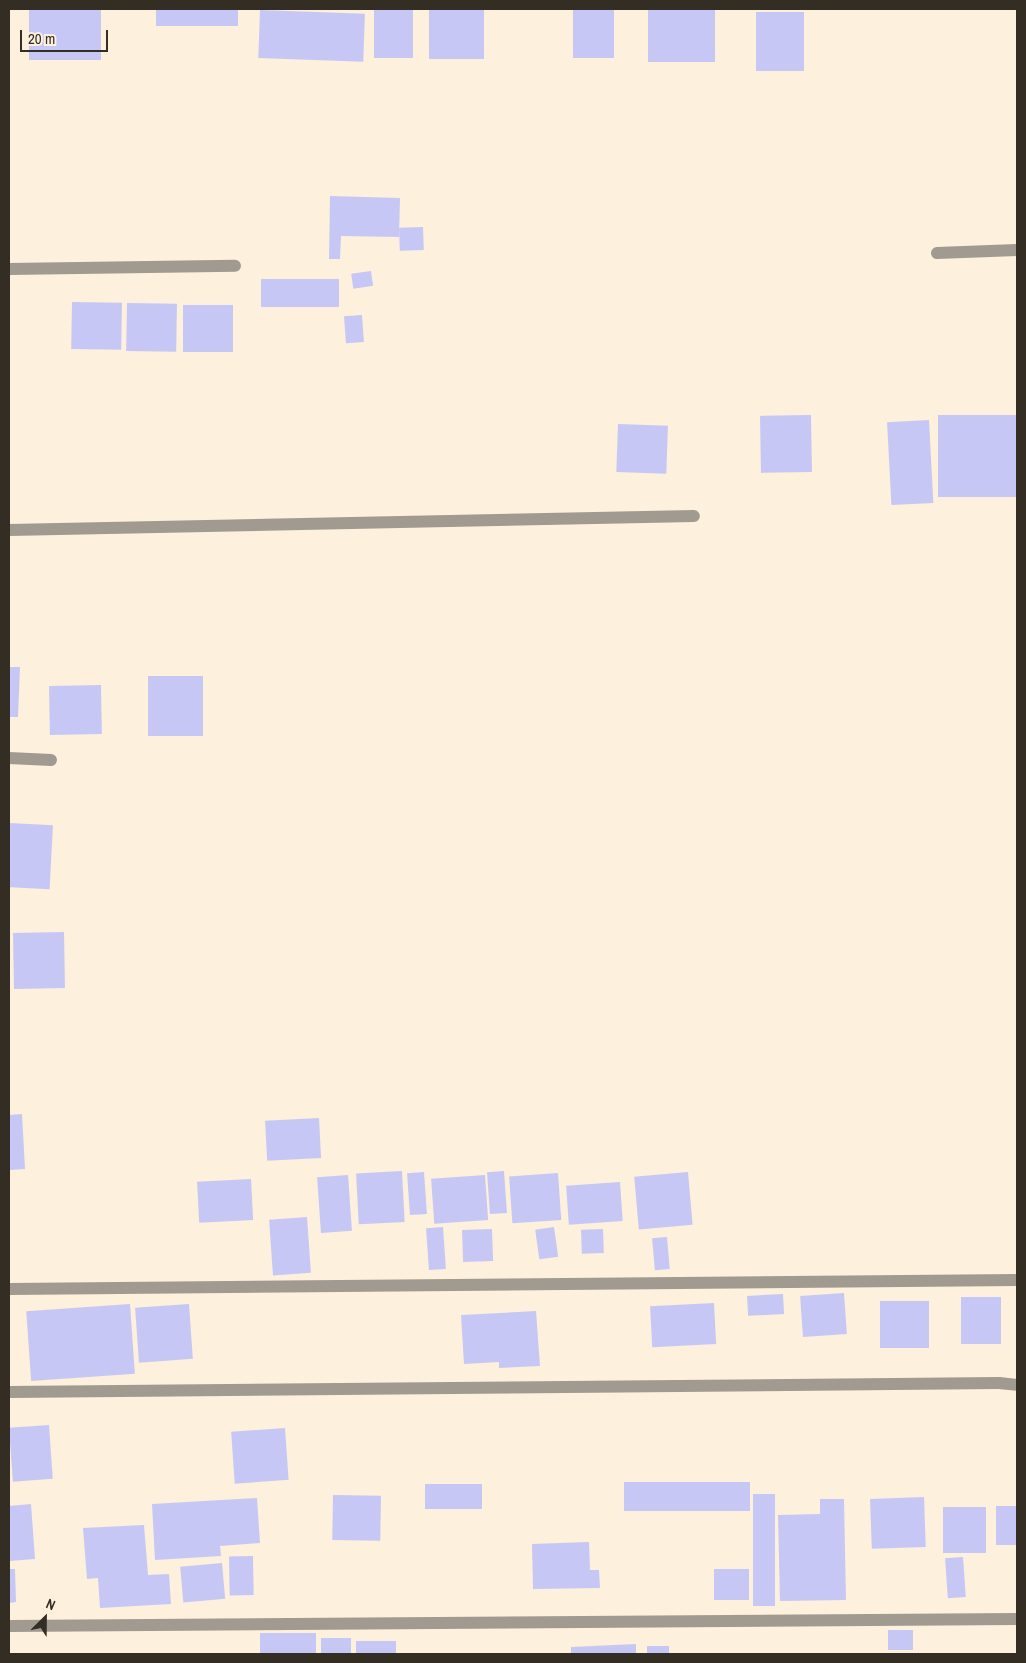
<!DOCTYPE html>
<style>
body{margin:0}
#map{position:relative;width:1026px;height:1663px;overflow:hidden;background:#fdf0dc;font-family:"Archivo Narrow",sans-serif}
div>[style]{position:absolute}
.building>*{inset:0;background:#c7c7f5;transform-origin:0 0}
.lane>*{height:12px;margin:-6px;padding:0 6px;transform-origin:6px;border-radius:6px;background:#a19a90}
.street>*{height:12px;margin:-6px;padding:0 6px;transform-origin:6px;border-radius:6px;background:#a19a90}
span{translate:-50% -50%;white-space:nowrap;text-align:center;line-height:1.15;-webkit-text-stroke:4px #fdf0dc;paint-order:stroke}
.frame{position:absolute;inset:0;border:10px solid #332d23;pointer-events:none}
.north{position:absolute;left:20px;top:1593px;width:50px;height:50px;-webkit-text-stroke:4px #fdf0dc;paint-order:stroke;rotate:23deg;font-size:14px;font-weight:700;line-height:20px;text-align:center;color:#332d23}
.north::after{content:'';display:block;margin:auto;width:18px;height:22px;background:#332d23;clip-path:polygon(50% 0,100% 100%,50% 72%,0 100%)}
.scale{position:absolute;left:20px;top:30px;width:88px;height:22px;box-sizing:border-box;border:2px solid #332d23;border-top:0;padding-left:6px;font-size:15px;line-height:18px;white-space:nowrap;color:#332d23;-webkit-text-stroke:4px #fdf0dc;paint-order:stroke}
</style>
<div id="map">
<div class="building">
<div style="left:29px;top:9px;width:72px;height:51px"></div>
<div style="left:156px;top:9px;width:82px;height:17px"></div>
<div style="left:374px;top:9px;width:39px;height:49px"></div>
<div style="left:429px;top:9px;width:55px;height:50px"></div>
<div style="left:573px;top:9px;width:41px;height:49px"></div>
<div style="left:648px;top:9px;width:67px;height:53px"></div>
<div style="left:260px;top:10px;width:105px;height:48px;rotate:2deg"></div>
<div style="left:756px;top:12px;width:48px;height:59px"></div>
<div style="clip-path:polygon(330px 196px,400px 198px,399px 237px,341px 236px,340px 259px,329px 259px)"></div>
<div style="left:423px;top:227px;width:23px;height:24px;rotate:88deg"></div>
<div style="left:371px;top:271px;width:15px;height:20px;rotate:82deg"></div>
<div style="left:339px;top:279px;width:28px;height:78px;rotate:90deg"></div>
<div style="left:72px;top:302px;width:50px;height:47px;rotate:1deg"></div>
<div style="left:127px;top:303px;width:50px;height:48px;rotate:1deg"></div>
<div style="left:183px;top:305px;width:50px;height:47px"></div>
<div style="left:362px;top:315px;width:27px;height:18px;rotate:86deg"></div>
<div style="left:811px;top:415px;width:57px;height:51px;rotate:89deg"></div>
<div style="left:1017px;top:415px;width:82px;height:79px;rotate:90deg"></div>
<div style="left:929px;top:420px;width:83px;height:42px;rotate:87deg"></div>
<div style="left:618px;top:424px;width:50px;height:48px;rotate:2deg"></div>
<div style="clip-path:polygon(9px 667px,20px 667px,18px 717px,9px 717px)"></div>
<div style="left:148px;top:676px;width:55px;height:60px"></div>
<div style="left:101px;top:685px;width:49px;height:52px;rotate:89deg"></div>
<div style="left:9px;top:823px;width:44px;height:64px;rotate:3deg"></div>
<div style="left:64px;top:932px;width:56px;height:51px;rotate:89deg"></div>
<div style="clip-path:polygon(22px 1114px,25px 1169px,9px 1170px,9px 1115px)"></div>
<div style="left:319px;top:1118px;width:40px;height:54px;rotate:87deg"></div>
<div style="left:402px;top:1171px;width:51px;height:46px;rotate:87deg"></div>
<div style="left:504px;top:1171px;width:42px;height:17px;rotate:86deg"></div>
<div style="left:424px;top:1172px;width:42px;height:17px;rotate:86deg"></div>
<div style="left:688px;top:1172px;width:53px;height:54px;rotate:85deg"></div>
<div style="left:558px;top:1173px;width:47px;height:49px;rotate:86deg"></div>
<div style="left:348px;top:1175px;width:56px;height:31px;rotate:86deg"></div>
<div style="left:485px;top:1175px;width:45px;height:54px;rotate:86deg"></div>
<div style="left:251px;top:1179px;width:41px;height:54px;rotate:87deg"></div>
<div style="left:620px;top:1182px;width:39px;height:54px;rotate:86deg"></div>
<div style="left:307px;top:1217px;width:56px;height:38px;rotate:86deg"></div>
<div style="left:443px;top:1227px;width:42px;height:17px;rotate:86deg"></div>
<div style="left:554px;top:1227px;width:30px;height:19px;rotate:82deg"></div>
<div style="left:492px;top:1229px;width:32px;height:30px;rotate:88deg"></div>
<div style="left:603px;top:1229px;width:24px;height:22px;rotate:88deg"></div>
<div style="left:667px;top:1237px;width:32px;height:15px;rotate:85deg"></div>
<div style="left:844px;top:1293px;width:41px;height:44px;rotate:86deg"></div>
<div style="left:783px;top:1294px;width:20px;height:36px;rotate:87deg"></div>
<div style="left:961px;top:1297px;width:40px;height:47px"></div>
<div style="left:880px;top:1301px;width:49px;height:47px"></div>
<div style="left:714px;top:1303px;width:41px;height:64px;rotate:87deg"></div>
<div style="left:130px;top:1304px;width:70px;height:104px;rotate:86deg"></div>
<div style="left:189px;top:1304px;width:55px;height:54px;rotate:86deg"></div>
<div style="clip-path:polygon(536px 1311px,540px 1366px,499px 1368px,499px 1362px,464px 1364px,461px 1315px)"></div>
<div style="left:49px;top:1425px;width:54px;height:40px;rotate:86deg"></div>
<div style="left:285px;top:1428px;width:52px;height:54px;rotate:86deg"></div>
<div style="left:750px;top:1482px;width:29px;height:126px;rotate:90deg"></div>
<div style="left:425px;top:1484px;width:57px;height:25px"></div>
<div style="left:753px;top:1494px;width:22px;height:112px"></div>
<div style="left:333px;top:1495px;width:48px;height:45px;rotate:1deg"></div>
<div style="left:924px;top:1497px;width:50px;height:54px;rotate:88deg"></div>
<div style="clip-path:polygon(257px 1498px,260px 1543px,220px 1546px,221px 1556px,155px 1560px,152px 1504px)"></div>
<div style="clip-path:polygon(820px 1499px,844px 1499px,846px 1600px,780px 1601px,778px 1515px,820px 1514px)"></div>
<div style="clip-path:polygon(31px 1504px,35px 1559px,9px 1561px,9px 1506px)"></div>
<div style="left:1017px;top:1506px;width:39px;height:21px;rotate:90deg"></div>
<div style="left:943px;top:1507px;width:43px;height:46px"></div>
<div style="clip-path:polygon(144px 1525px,148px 1575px,169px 1574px,171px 1604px,100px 1608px,98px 1578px,87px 1579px,83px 1528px)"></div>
<div style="clip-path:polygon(589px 1542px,590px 1570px,599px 1570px,600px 1588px,533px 1589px,532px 1544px)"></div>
<div style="left:253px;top:1556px;width:39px;height:24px;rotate:89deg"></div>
<div style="left:963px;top:1557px;width:40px;height:18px;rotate:86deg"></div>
<div style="left:222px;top:1563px;width:36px;height:42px;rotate:85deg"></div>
<div style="clip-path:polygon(9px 1569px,15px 1569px,16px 1602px,9px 1603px)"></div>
<div style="left:714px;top:1569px;width:35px;height:31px"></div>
<div style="left:888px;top:1630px;width:25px;height:20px"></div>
<div style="left:260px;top:1633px;width:56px;height:21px"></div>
<div style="left:321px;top:1638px;width:30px;height:16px"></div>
<div style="left:356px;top:1641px;width:40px;height:13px"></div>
<div style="clip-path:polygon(636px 1644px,636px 1654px,571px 1654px,571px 1647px)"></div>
<div style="left:669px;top:1646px;width:8px;height:22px;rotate:90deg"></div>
</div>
<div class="lane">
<div style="left:9px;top:530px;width:685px;rotate:-1.17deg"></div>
</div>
<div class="street">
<div style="left:937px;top:253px;width:80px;rotate:-2.1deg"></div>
<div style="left:9px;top:269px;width:226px;rotate:-0.8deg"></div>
<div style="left:9px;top:758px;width:42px;rotate:2.7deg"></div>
<div style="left:9px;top:1289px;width:1008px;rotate:-0.51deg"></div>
<div style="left:9px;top:1392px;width:990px;rotate:-0.52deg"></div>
<div style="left:999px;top:1383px;width:18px;rotate:6deg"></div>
<div style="left:9px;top:1626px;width:1008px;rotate:-0.4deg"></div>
</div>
<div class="frame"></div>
<div class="north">N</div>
<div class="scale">20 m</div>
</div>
